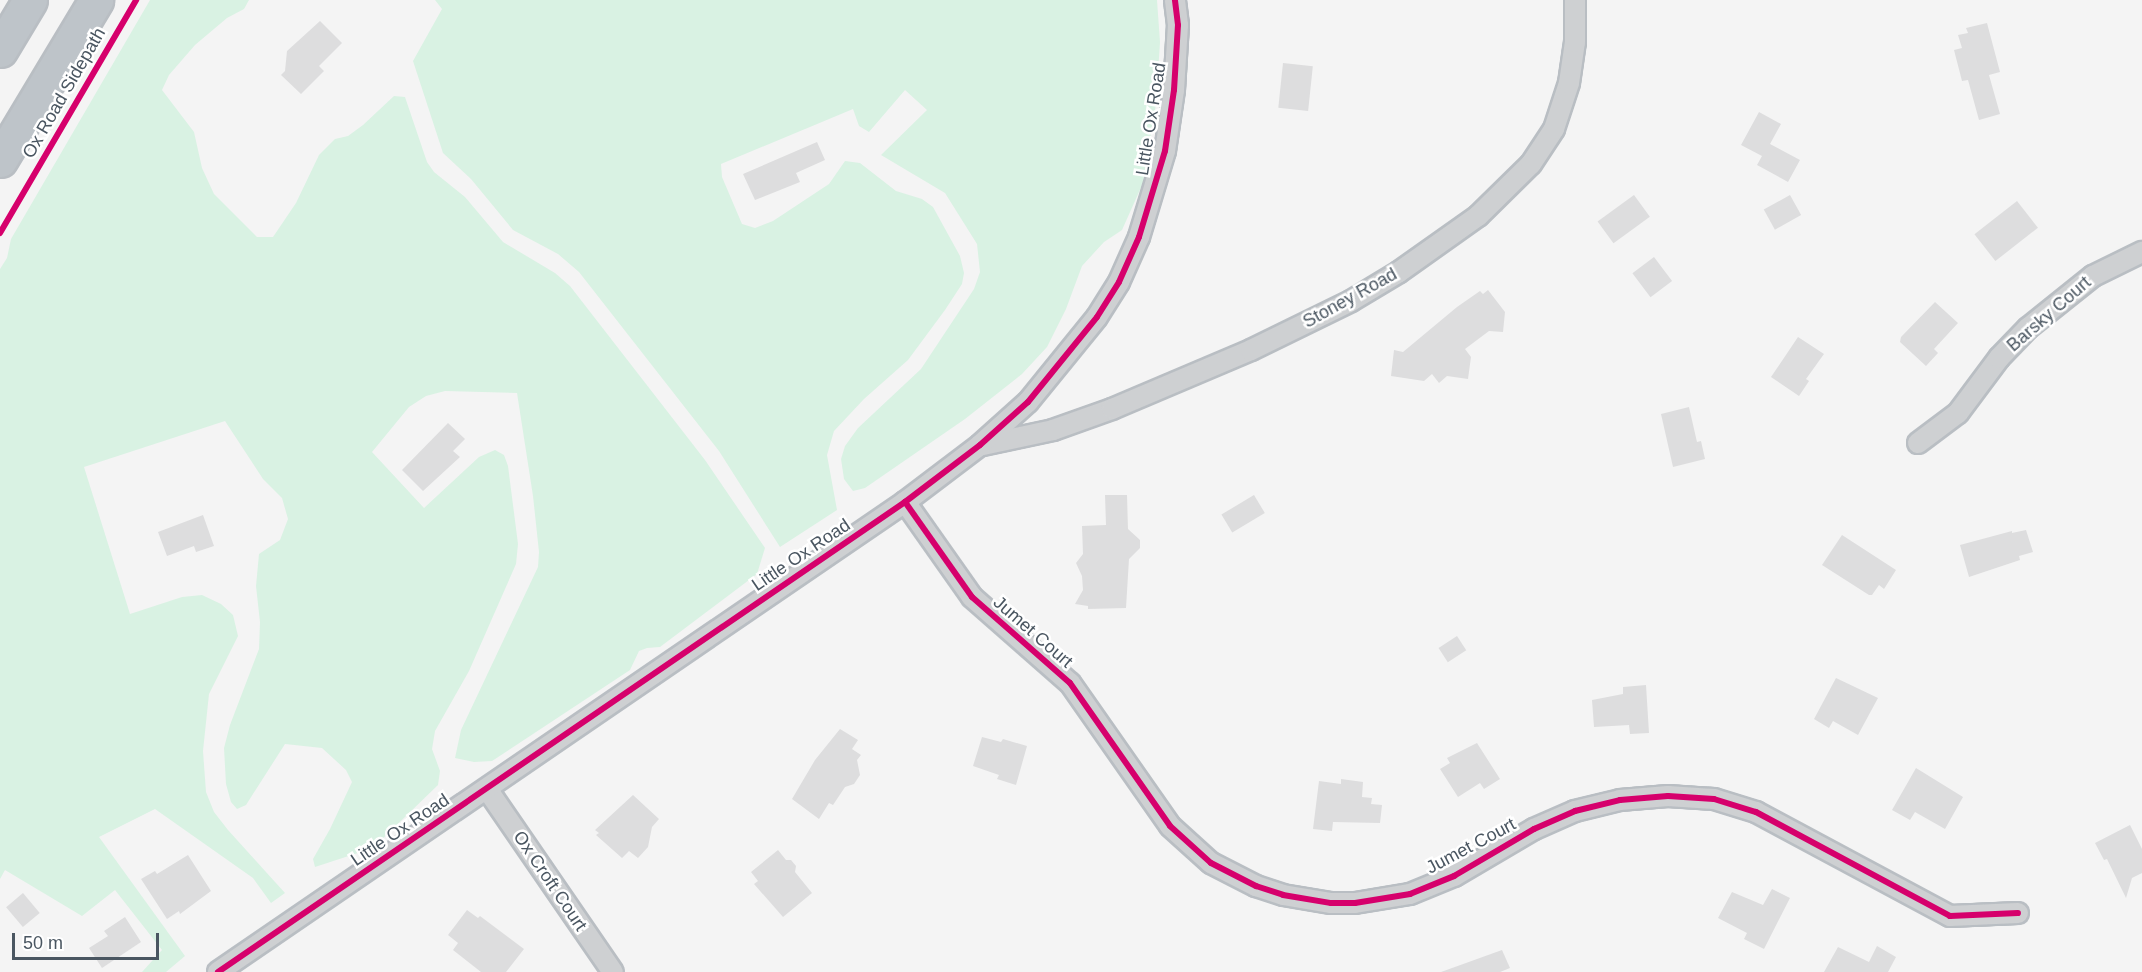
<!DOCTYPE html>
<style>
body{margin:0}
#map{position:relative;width:2142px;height:972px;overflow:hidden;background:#f4f4f4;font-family:Helvetica,sans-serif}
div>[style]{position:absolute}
.green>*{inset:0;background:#d9f2e3}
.building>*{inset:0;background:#ddddde;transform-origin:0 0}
.roads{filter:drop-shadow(2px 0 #b9bec3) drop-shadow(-2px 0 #b9bec3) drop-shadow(0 2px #b9bec3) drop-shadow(0 -2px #b9bec3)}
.street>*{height:20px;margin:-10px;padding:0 10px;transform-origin:10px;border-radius:10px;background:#ced0d2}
.highway>*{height:33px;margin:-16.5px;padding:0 16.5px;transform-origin:16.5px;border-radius:16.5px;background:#bec4c9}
.cycleway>*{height:6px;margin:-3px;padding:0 3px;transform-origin:3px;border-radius:3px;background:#d6006c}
span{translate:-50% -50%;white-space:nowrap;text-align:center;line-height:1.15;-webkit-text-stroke:5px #fff;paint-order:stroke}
.street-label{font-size:18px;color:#4a5661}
.scale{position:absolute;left:12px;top:933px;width:147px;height:27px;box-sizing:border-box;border:3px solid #4a5661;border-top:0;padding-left:8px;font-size:18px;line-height:21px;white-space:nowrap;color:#4a5661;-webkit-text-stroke:4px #fff;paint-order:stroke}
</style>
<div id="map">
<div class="green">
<div style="clip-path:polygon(150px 0,249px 0,244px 9px,227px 18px,195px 45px,169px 75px,162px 90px,194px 132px,202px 168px,214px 194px,257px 237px,273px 237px,296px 203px,319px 155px,335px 139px,348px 136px,363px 125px,394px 96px,405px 97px,427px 162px,434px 172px,465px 197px,503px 242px,555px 273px,570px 286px,705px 460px,765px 548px,757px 574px,660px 647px,647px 648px,639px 651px,630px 670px,492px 761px,474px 762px,455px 758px,461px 730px,538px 567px,539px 552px,533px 496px,517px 393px,445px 391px,426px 396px,409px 407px,372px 452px,424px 508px,479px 457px,495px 450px,504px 455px,508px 466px,518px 544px,516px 564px,469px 671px,435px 731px,432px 749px,440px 771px,438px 785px,373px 848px,315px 867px,313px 859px,330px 829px,352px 782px,346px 770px,322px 748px,285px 744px,246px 805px,237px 809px,231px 802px,226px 784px,224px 748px,230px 725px,259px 649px,260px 622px,256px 586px,259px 554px,280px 540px,288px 519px,282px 498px,263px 479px,225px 421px,84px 467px,130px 614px,182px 597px,202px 595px,221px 604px,233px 615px,238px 636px,209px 694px,203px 751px,206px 792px,214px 812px,228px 830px,285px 893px,271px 903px,253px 878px,155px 809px,99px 837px,185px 956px,166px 972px,142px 972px,162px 950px,115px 890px,82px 916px,5px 870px,0 879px,0 269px,7px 258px,11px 239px)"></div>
<div style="clip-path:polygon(435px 0,1157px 0,1160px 42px,1156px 104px,1143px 183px,1122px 230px,1104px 242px,1082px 266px,1066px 309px,1047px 347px,1022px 374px,965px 419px,865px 488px,853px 491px,844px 479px,841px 459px,845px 446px,858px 428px,921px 369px,974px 289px,980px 272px,977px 244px,945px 193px,881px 155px,927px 110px,905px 90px,869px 132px,859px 126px,853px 109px,721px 164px,722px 177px,742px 224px,755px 228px,773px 221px,829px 184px,845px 161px,860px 163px,896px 191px,922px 199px,933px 207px,960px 256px,964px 273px,962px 284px,945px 310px,908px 360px,864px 399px,834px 431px,827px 455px,837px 510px,780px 547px,719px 451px,579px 272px,558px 254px,513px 230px,471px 179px,443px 153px,413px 61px,442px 9px)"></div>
</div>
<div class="building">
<div style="clip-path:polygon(320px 21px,342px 43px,319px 66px,324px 71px,301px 94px,281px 75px,285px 71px,287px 51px)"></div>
<div style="clip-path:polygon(1987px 23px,2000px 72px,1989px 75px,2000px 114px,1979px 120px,1968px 80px,1962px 81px,1954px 50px,1962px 48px,1958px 35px,1968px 33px,1966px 28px)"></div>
<div style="left:1283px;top:63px;width:30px;height:45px;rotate:6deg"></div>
<div style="clip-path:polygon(1759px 112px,1781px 124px,1770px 144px,1800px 160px,1788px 182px,1757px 165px,1762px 156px,1741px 145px)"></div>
<div style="clip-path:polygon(817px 142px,825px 160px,796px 173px,800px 182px,755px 200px,743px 174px)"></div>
<div style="left:1634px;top:195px;width:27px;height:45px;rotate:54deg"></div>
<div style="left:1790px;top:195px;width:23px;height:30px;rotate:61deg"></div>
<div style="left:2017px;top:201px;width:34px;height:54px;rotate:52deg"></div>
<div style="left:1654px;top:257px;width:30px;height:27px;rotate:53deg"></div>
<div style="clip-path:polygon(1488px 290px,1505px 312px,1503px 332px,1489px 331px,1465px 349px,1471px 357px,1468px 379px,1447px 376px,1439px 383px,1432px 374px,1424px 381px,1391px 376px,1394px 350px,1403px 352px,1457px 307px,1480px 291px,1483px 294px)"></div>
<div style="clip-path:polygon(1935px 302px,1958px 323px,1934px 349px,1938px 353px,1926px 366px,1900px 342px,1901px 337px)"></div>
<div style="clip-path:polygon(1798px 337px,1824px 354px,1806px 379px,1809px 381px,1799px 396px,1771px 377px)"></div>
<div style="clip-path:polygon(1689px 407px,1697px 442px,1701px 441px,1705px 459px,1673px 467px,1661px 414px)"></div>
<div style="clip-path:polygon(448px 423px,465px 439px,453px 451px,460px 457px,423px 491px,402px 470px)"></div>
<div style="clip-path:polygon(1105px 495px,1127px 495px,1128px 529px,1140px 540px,1140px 548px,1129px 559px,1126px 608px,1088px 609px,1088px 606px,1075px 604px,1083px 590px,1082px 576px,1076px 563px,1083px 554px,1082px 526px,1106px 525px)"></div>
<div style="left:1254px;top:495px;width:21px;height:38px;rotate:59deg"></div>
<div style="clip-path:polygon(203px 515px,214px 546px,196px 552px,194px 546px,167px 556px,158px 532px)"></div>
<div style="clip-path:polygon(2026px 530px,2033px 552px,2019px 556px,2020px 560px,1969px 577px,1960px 545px,2012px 531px,2012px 533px)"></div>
<div style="clip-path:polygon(1842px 535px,1896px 570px,1884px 589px,1879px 585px,1872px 595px,1869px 595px,1822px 565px)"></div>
<div style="left:1457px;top:636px;width:17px;height:22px;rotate:57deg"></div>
<div style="clip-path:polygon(1836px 678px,1878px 698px,1858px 735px,1833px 721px,1829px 728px,1814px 719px)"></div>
<div style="clip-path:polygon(1646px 685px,1649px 733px,1630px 734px,1629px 725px,1594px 727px,1592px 700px,1623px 694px,1623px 687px)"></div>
<div style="clip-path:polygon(840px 729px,858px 740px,852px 749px,861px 755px,857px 760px,860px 775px,854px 784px,845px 787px,833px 805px,829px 803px,819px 819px,792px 799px,815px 760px)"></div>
<div style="clip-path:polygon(982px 737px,1001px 742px,1003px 739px,1027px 746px,1016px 785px,997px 779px,999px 775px,973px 766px)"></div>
<div style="clip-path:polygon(1477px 743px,1500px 779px,1484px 789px,1480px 783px,1458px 797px,1440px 769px,1450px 763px,1447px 758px)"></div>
<div style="clip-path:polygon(1916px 768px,1963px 797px,1945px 829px,1915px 812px,1910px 820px,1892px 810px)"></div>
<div style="clip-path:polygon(1341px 779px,1363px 782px,1362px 797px,1372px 798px,1371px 804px,1382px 805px,1380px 823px,1333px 822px,1332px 831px,1313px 829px,1319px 781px,1341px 784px)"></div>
<div style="clip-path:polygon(633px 795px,659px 819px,652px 827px,648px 847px,638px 858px,629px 851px,622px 858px,596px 835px,599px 833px,595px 830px)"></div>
<div style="clip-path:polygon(2130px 825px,2142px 849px,2142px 873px,2132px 878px,2126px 898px,2107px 859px,2104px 860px,2095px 843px)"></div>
<div style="clip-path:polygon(778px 850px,786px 860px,791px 860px,796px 866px,795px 872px,812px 893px,783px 917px,754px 884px,758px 881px,751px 872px)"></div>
<div style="clip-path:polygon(188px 855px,211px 891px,180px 914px,179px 911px,167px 919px,141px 879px,155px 871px,157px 874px)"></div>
<div style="clip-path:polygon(1772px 889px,1790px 898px,1764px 949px,1744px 939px,1747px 933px,1718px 918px,1732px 892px,1763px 905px)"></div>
<div style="left:23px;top:893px;width:26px;height:22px;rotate:50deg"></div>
<div style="clip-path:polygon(467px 910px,478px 918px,480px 916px,524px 949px,506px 972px,481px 972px,453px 950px,458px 943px,448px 935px)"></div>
<div style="clip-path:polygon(125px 917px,141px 942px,102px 968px,89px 948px,108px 936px,104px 931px)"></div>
<div style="clip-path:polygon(1877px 946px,1896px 957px,1888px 972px,1824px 972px,1838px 947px,1869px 962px)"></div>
<div style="clip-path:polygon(1502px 950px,1510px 968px,1500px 972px,1441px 972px)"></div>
</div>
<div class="roads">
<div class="street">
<div style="left:1918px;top:443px;width:50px;rotate:-36.9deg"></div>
<div style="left:1958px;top:413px;width:69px;rotate:-53.3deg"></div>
<div style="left:1999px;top:358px;width:42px;rotate:-46deg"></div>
<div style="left:2028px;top:328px;width:83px;rotate:-38.7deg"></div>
<div style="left:2093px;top:276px;width:55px;rotate:-26.1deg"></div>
<div style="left:983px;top:445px;width:72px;rotate:-12.1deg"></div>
<div style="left:1053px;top:430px;width:63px;rotate:-19.6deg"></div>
<div style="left:1112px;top:409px;width:151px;rotate:-23deg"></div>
<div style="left:1251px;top:350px;width:111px;rotate:-26.1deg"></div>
<div style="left:1351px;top:301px;width:56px;rotate:-31.1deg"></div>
<div style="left:1399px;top:272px;width:97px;rotate:-35.3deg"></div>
<div style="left:1478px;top:216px;width:74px;rotate:-44.5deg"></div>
<div style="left:1531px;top:164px;width:42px;rotate:-56.7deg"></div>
<div style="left:1554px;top:129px;width:48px;rotate:-71.9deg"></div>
<div style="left:1569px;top:83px;width:41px;rotate:-81.7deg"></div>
<div style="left:1575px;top:42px;width:42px;rotate:-90deg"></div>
<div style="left:905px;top:502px;width:116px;rotate:54.8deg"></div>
<div style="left:972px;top:597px;width:130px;rotate:41.3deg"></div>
<div style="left:1070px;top:683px;width:174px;rotate:55deg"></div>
<div style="left:1170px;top:826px;width:55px;rotate:42.1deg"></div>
<div style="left:1211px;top:863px;width:51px;rotate:27.1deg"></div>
<div style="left:1256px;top:886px;width:28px;rotate:18deg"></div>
<div style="left:1283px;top:895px;width:49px;rotate:9.5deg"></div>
<div style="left:1331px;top:903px;width:24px"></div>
<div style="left:1355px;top:903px;width:56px;rotate:-9.3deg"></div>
<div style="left:1410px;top:894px;width:48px;rotate:-22.2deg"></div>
<div style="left:1454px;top:876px;width:93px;rotate:-30.4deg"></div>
<div style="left:1534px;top:829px;width:45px;rotate:-23.7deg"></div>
<div style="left:1575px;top:811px;width:46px;rotate:-13.7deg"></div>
<div style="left:1620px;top:800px;width:48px;rotate:-4.8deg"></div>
<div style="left:1668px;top:796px;width:46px;rotate:3.7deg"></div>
<div style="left:1714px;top:799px;width:44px;rotate:17.2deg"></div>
<div style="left:1756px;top:812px;width:220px;rotate:28.2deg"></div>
<div style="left:1950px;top:916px;width:68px;rotate:-2.5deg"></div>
<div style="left:487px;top:789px;width:222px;rotate:55.5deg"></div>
<div style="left:218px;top:972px;width:832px;rotate:-34.38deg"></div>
<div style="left:905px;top:502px;width:94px;rotate:-37.2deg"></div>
<div style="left:980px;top:445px;width:64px;rotate:-41.9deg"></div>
<div style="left:1028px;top:402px;width:109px;rotate:-50.9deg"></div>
<div style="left:1097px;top:317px;width:41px;rotate:-57.8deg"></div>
<div style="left:1119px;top:282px;width:49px;rotate:-66deg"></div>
<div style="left:1139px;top:237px;width:90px;rotate:-73.2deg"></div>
<div style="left:1165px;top:151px;width:62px;rotate:-81.6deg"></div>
<div style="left:1174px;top:90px;width:65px;rotate:-86.5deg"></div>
<div style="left:1178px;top:25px;width:25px;rotate:-97deg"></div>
</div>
<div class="highway">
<div style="left:0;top:50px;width:58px;rotate:-59deg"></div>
<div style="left:0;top:160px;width:187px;rotate:-59deg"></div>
</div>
</div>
<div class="cycleway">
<div style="left:0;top:233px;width:270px;rotate:-59.7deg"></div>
<div style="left:905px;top:502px;width:116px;rotate:54.8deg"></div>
<div style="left:972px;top:597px;width:130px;rotate:41.3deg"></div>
<div style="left:1070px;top:683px;width:174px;rotate:55deg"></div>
<div style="left:1170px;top:826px;width:55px;rotate:42.1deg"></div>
<div style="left:1211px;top:863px;width:51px;rotate:27.1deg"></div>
<div style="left:1256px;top:886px;width:28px;rotate:18deg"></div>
<div style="left:1283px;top:895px;width:49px;rotate:9.5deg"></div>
<div style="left:1331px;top:903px;width:24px"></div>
<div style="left:1355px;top:903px;width:56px;rotate:-9.3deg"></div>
<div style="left:1410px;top:894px;width:48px;rotate:-22.2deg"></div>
<div style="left:1454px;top:876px;width:93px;rotate:-30.4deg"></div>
<div style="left:1534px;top:829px;width:45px;rotate:-23.7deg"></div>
<div style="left:1575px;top:811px;width:46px;rotate:-13.7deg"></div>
<div style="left:1620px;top:800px;width:48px;rotate:-4.8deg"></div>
<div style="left:1668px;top:796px;width:46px;rotate:3.7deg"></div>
<div style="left:1714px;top:799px;width:44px;rotate:17.2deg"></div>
<div style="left:1756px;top:812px;width:220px;rotate:28.2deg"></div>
<div style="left:1950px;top:916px;width:68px;rotate:-2.5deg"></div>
<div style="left:218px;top:972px;width:832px;rotate:-34.38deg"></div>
<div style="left:905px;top:502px;width:94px;rotate:-37.2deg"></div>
<div style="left:980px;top:445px;width:64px;rotate:-41.9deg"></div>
<div style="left:1028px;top:402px;width:109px;rotate:-50.9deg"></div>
<div style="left:1097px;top:317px;width:41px;rotate:-57.8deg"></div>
<div style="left:1119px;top:282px;width:49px;rotate:-66deg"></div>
<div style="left:1139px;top:237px;width:90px;rotate:-73.2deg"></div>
<div style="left:1165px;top:151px;width:62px;rotate:-81.6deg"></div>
<div style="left:1174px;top:90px;width:65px;rotate:-86.5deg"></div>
<div style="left:1178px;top:25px;width:25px;rotate:-97deg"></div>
</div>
<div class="street-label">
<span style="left:64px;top:93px;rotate:-60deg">Ox Road Sidepath</span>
<span style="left:1151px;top:119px;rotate:-81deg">Little Ox Road</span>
<span style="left:1350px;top:298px;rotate:-29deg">Stoney Road</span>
<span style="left:2049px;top:314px;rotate:-41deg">Barsky Court</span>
<span style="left:801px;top:555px;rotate:-34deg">Little Ox Road</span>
<span style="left:1033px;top:632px;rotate:41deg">Jumet Court</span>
<span style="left:400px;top:830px;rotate:-34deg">Little Ox Road</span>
<span style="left:1471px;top:846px;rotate:-28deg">Jumet Court</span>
<span style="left:550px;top:881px;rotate:56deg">Ox Croft Court</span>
</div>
<div class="scale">50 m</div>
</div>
